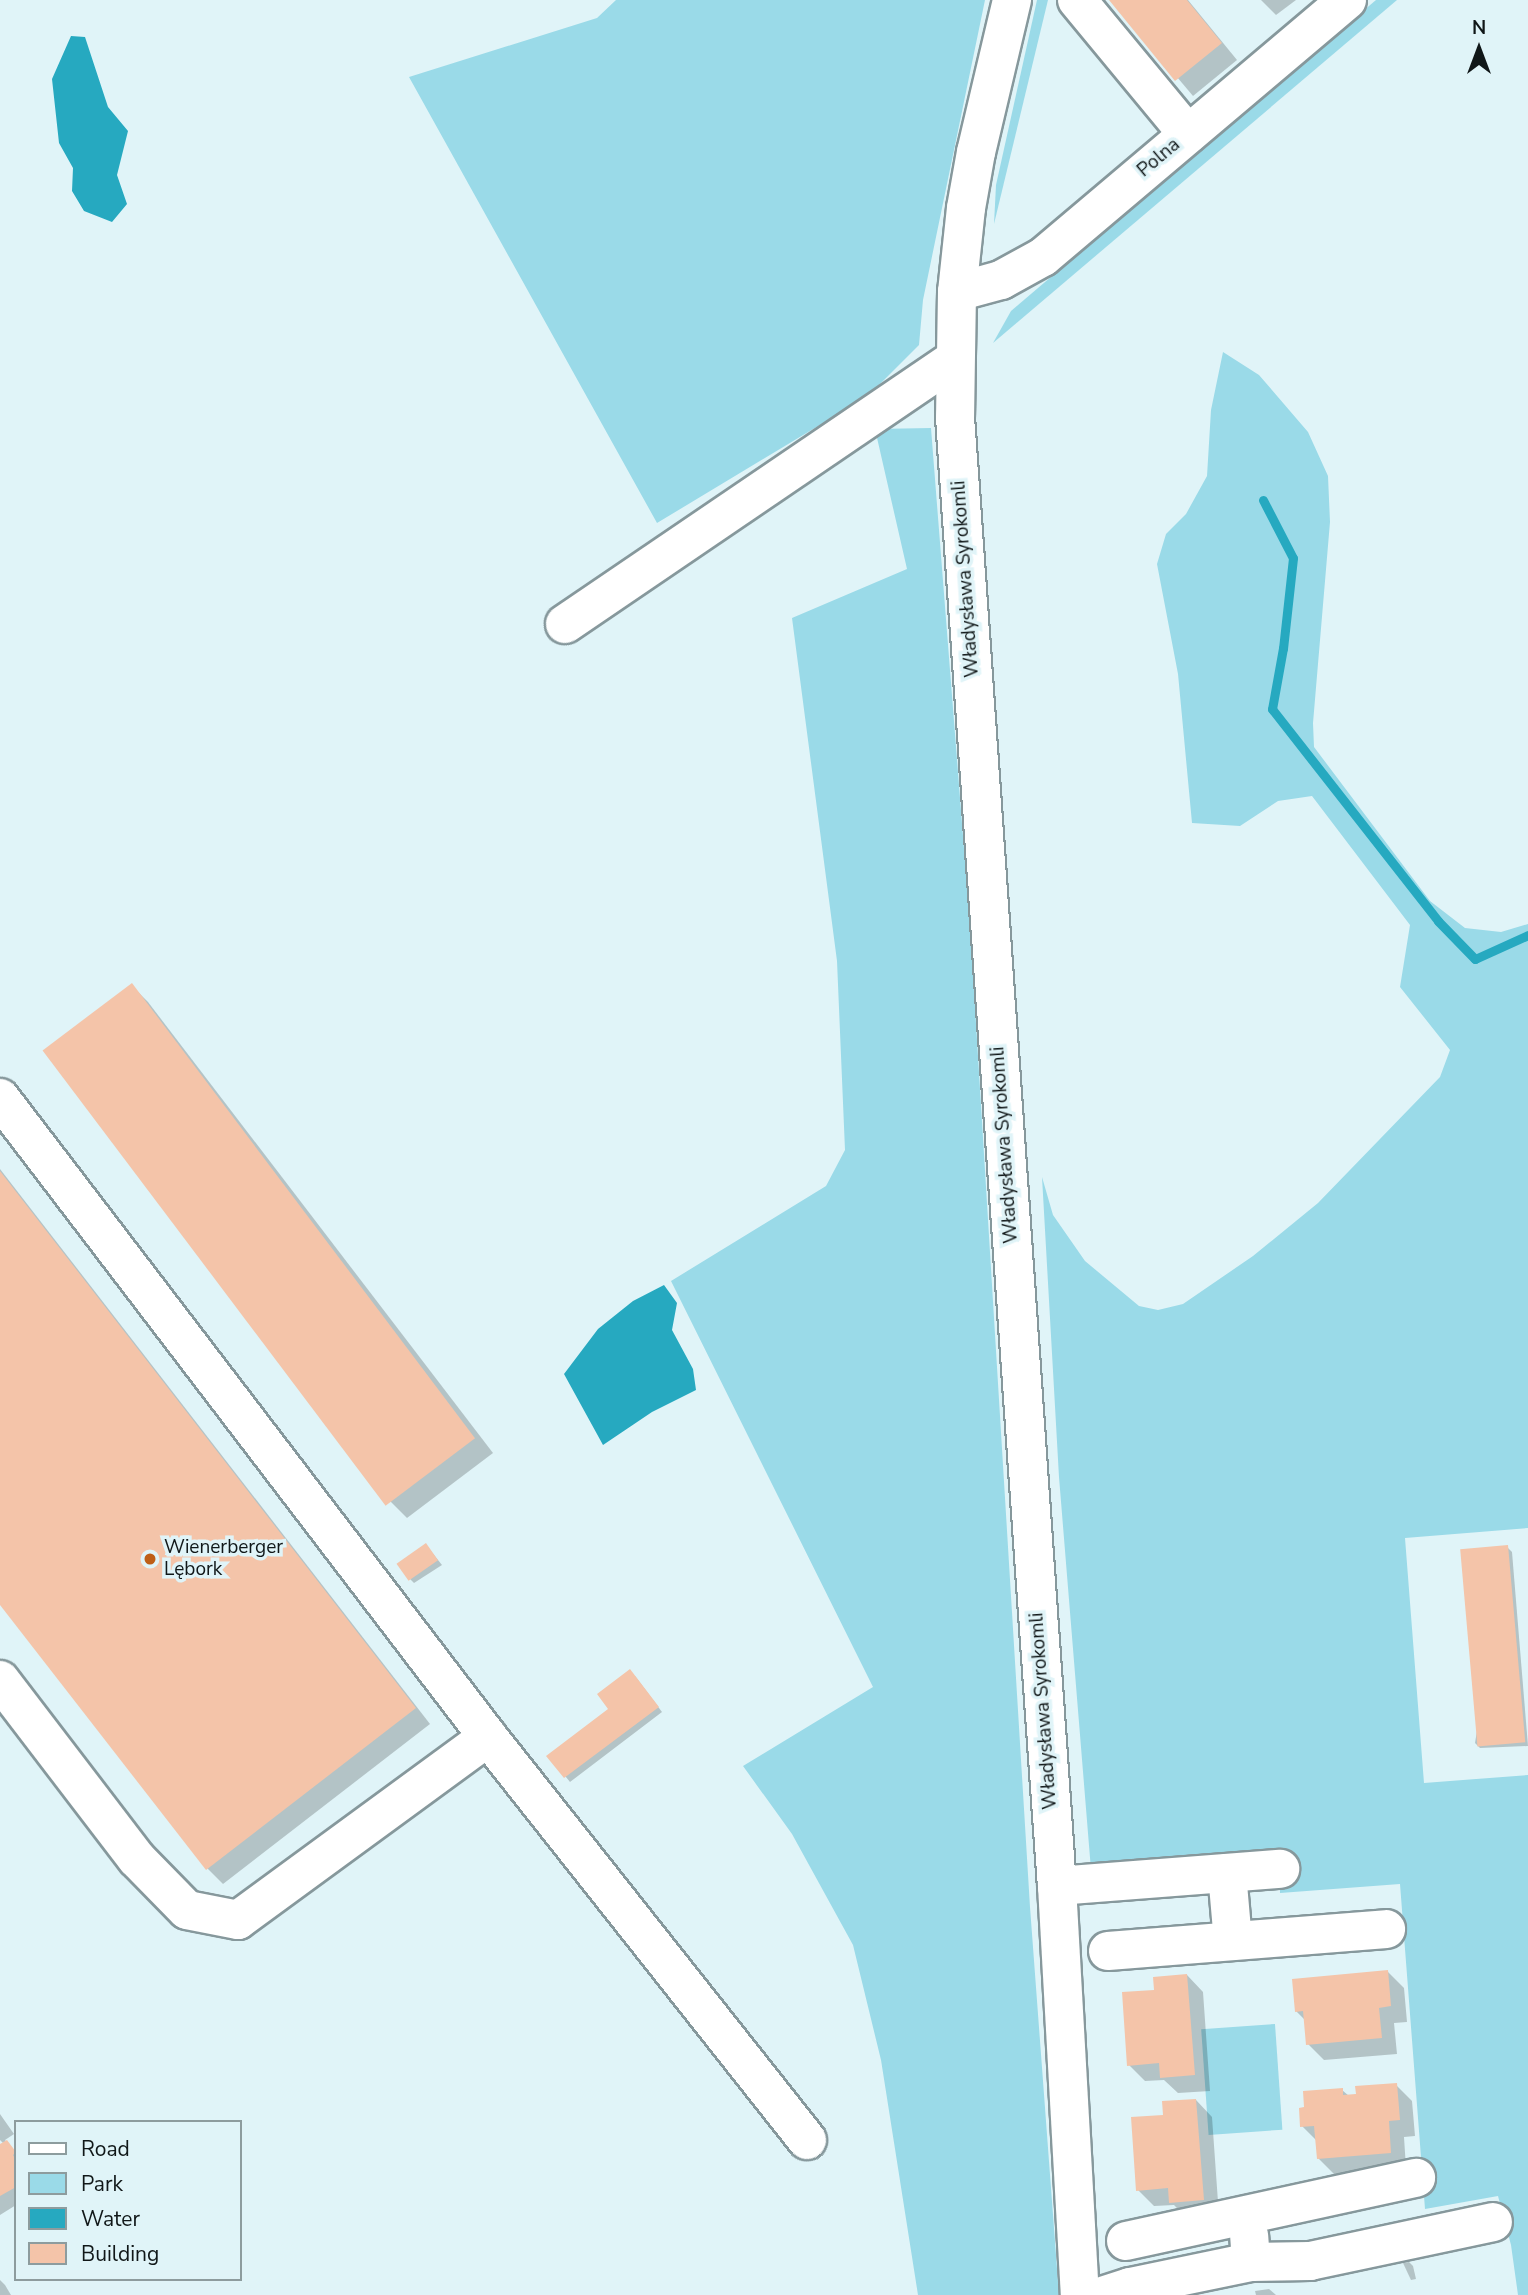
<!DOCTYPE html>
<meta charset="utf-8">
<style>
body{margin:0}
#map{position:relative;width:1528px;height:2295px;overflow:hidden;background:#e0f4f8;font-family:"Nunito Sans",sans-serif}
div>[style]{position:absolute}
.green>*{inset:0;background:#9adae8;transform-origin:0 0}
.water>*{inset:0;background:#26a9c0}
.shadow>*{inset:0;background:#0003}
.stream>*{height:9px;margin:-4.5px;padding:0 4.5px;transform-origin:4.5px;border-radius:4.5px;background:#26a9c0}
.building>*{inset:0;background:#f4c4a9;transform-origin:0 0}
.roads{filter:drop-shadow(2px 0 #86989c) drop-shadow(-2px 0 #86989c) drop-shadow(0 2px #86989c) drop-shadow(0 -2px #86989c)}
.minor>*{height:38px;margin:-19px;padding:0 19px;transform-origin:19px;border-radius:19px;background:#fff}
.dots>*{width:19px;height:19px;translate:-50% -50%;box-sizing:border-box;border:4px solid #e0f4f8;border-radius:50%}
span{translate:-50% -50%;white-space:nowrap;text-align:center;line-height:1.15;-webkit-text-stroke:7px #e0f4f8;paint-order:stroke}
.street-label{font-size:19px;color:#101718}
.poi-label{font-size:19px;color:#101718}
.left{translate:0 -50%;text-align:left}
.legend{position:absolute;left:14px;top:2120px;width:228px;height:161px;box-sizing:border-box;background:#e0f4f8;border:2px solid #8d9c9e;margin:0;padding:9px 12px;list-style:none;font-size:21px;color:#101718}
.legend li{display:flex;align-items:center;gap:14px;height:35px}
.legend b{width:35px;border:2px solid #8d9c9e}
.north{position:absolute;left:1444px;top:14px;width:70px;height:70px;-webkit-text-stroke:5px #e0f4f8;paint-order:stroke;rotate:0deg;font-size:19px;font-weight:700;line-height:28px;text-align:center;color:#101718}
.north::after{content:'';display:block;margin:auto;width:24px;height:32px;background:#101718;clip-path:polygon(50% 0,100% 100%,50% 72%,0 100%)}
</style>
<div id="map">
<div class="green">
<div style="clip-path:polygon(616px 0,985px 0,923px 300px,919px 345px,868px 396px,657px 523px,409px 77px,597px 18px)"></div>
<div style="clip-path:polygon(1037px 0,1048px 0,994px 224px,996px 185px)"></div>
<div style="clip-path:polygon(1376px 0,1397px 0,993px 343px,1011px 311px)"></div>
<div style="clip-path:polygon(1223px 352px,1259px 375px,1308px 432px,1328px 476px,1330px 522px,1313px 723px,1314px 747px,1430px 901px,1465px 928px,1501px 932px,1528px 924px,1528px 1528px,1405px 1538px,1424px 1783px,1528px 1775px,1528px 2295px,1518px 2295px,1511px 2245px,1498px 2196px,1425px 2209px,1400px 1884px,1280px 1893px,1280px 1855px,1091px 1870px,1059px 1477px,1042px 1177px,1053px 1215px,1085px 1261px,1139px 1306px,1158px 1310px,1183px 1304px,1253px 1256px,1318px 1203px,1440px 1077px,1450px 1050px,1400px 987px,1410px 925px,1312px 796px,1278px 801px,1240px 826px,1192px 823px,1178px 674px,1157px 564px,1166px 534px,1186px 514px,1207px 476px,1211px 410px)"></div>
<div style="clip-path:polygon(931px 428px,970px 925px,1030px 1907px,1059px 2295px,918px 2295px,881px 2060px,853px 1945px,792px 1834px,743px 1766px,873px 1687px,671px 1281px,826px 1186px,845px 1150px,837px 961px,792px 618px,907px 569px,875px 429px)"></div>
<div style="left:1275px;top:2024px;width:106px;height:74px;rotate:86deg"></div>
</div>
<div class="water">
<div style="clip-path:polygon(71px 36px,85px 37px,108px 107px,128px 131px,117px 175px,127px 204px,112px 222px,84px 211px,72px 191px,73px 168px,59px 143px,52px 79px)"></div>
<div style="clip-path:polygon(664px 1285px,677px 1303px,672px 1330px,693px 1369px,696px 1390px,652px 1412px,603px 1445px,564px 1374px,598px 1329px,633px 1301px)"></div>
</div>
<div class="shadow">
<div style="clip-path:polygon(1112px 0,1188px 0,1237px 60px,1193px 96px)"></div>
<div style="clip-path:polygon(1261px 0,1296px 0,1276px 15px)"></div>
<div style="clip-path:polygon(132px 986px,148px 1002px,493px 1453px,407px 1518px,391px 1502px,46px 1051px)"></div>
<div style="clip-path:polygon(0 1169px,430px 1724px,223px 1884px,207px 1868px,0 1602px)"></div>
<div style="clip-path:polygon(426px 1545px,442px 1565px,414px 1583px,409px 1578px)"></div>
<div style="clip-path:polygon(1507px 1547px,1512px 1552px,1528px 1746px,1480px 1748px,1475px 1743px)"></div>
<div style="clip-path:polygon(635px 1676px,662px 1712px,570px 1782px,549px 1756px,611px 1709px)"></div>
<div style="clip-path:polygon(1388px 1972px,1404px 1988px,1407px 2022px,1394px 2023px,1397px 2054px,1324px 2060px,1308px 2044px,1305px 2020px,1296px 2011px)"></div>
<div style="clip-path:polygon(1187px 1975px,1203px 1992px,1210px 2091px,1178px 2093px,1164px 2080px,1145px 2081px,1129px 2065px)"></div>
<div style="clip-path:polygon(1396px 2085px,1412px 2101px,1415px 2136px,1404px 2137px,1406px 2168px,1334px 2174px,1318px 2158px,1317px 2141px,1302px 2126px,1342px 2090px,1349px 2096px)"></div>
<div style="clip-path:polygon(1196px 2100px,1212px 2117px,1219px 2216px,1187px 2218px,1174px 2205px,1154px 2206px,1138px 2190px,1165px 2116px)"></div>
<div style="clip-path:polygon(0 2114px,14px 2134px,5px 2140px,16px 2153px,16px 2205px,0 2215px,0 2146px,4px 2144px,0 2140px)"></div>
<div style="clip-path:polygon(1409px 2262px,1413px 2266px,1416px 2279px,1411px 2280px,1403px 2263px)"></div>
<div style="clip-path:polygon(0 2280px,5px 2285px,11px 2295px,0 2295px)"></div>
<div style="clip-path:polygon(1269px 2289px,1276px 2295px,1256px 2295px,1255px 2291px)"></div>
</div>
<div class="stream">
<div style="left:1263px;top:500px;width:65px;rotate:62.7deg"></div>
<div style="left:1293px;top:558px;width:91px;rotate:96.3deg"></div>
<div style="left:1283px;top:648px;width:62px;rotate:100.2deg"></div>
<div style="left:1272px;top:709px;width:269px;rotate:51.9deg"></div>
<div style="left:1438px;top:921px;width:53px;rotate:45.8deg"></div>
<div style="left:1475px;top:959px;width:58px;rotate:-24.4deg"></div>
</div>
<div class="building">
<div style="clip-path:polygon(1109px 0,1187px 0,1222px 43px,1175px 81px)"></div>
<div style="left:132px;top:983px;width:570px;height:112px;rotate:53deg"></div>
<div style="clip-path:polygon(0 1171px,416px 1708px,206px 1870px,0 1605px)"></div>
<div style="left:426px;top:1543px;width:21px;height:36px;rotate:55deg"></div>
<div style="left:1508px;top:1545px;width:198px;height:48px;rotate:85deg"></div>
<div style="clip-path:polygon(630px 1669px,659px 1707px,564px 1778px,546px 1756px,608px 1709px,597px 1694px)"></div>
<div style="clip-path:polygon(1388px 1970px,1391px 2006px,1379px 2008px,1382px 2038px,1306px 2045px,1303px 2011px,1295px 2012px,1292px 1979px)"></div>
<div style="clip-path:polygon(1187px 1974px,1195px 2075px,1160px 2078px,1159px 2063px,1127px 2066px,1122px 1992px,1154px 1990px,1153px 1977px)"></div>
<div style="clip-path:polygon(1397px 2083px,1400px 2120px,1389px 2121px,1391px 2153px,1317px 2159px,1314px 2126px,1300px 2127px,1299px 2108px,1304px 2107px,1303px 2091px,1343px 2088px,1343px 2095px,1356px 2094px,1355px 2086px)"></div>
<div style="clip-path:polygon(1196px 2099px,1204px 2200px,1169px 2203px,1168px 2188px,1136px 2191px,1131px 2117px,1163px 2115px,1162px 2101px)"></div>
<div style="clip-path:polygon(7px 2140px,16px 2152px,13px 2155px,16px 2160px,16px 2187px,0 2196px,0 2144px)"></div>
</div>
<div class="roads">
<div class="minor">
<div style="left:1012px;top:0;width:156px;rotate:103.3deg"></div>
<div style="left:976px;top:152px;width:57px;rotate:100.1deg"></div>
<div style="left:966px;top:208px;width:84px;rotate:96.1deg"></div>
<div style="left:957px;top:292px;width:125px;rotate:90.9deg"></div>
<div style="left:955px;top:417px;width:1473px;rotate:86.03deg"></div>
<div style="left:1057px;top:1886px;width:410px;rotate:86.8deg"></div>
<div style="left:1077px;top:0;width:174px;rotate:50.4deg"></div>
<div style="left:957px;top:292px;width:46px;rotate:-15.3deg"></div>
<div style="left:1001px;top:280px;width:48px;rotate:-28.7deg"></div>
<div style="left:1043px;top:257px;width:398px;rotate:-40.2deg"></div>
<div style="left:565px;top:624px;width:470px;rotate:-34.2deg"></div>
<div style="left:0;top:1098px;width:804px;rotate:52.63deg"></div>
<div style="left:0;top:1680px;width:225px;rotate:52.6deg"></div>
<div style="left:137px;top:1859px;width:71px;rotate:45.6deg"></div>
<div style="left:187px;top:1910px;width:52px;rotate:11.1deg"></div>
<div style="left:238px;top:1920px;width:310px;rotate:-36.2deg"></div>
<div style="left:488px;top:1737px;width:514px;rotate:51.64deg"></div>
<div style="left:1227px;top:1873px;width:68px;rotate:85deg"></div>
<div style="left:1057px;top:1886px;width:224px;rotate:-4.4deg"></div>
<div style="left:1108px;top:1951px;width:279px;rotate:-4.5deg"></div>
<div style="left:1126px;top:2241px;width:297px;rotate:-12.3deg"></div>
<div style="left:1251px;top:2262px;width:59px;rotate:-1deg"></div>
<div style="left:1310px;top:2261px;width:187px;rotate:-12deg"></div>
<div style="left:1105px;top:2295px;width:26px;rotate:-18deg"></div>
<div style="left:1130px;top:2287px;width:124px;rotate:-11.7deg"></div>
<div style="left:1251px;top:2262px;width:26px;rotate:-94deg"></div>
</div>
</div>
<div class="dots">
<div style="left:150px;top:1559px;background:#be5f17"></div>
</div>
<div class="street-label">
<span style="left:1159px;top:158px;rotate:-40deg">Polna</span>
<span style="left:966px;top:579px;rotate:-94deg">Władysława Syrokomli</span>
<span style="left:1005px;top:1145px;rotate:-94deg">Władysława Syrokomli</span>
<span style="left:1044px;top:1711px;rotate:-94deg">Władysława Syrokomli</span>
</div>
<div class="poi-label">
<span class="left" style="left:164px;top:1559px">Wienerberger<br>Lębork</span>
</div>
<ul class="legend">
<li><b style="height:9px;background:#fff"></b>Road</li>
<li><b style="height:19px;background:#9adae8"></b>Park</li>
<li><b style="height:19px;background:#26a9c0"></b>Water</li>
<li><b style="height:19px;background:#f4c4a9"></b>Building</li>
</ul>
<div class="north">N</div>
</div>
